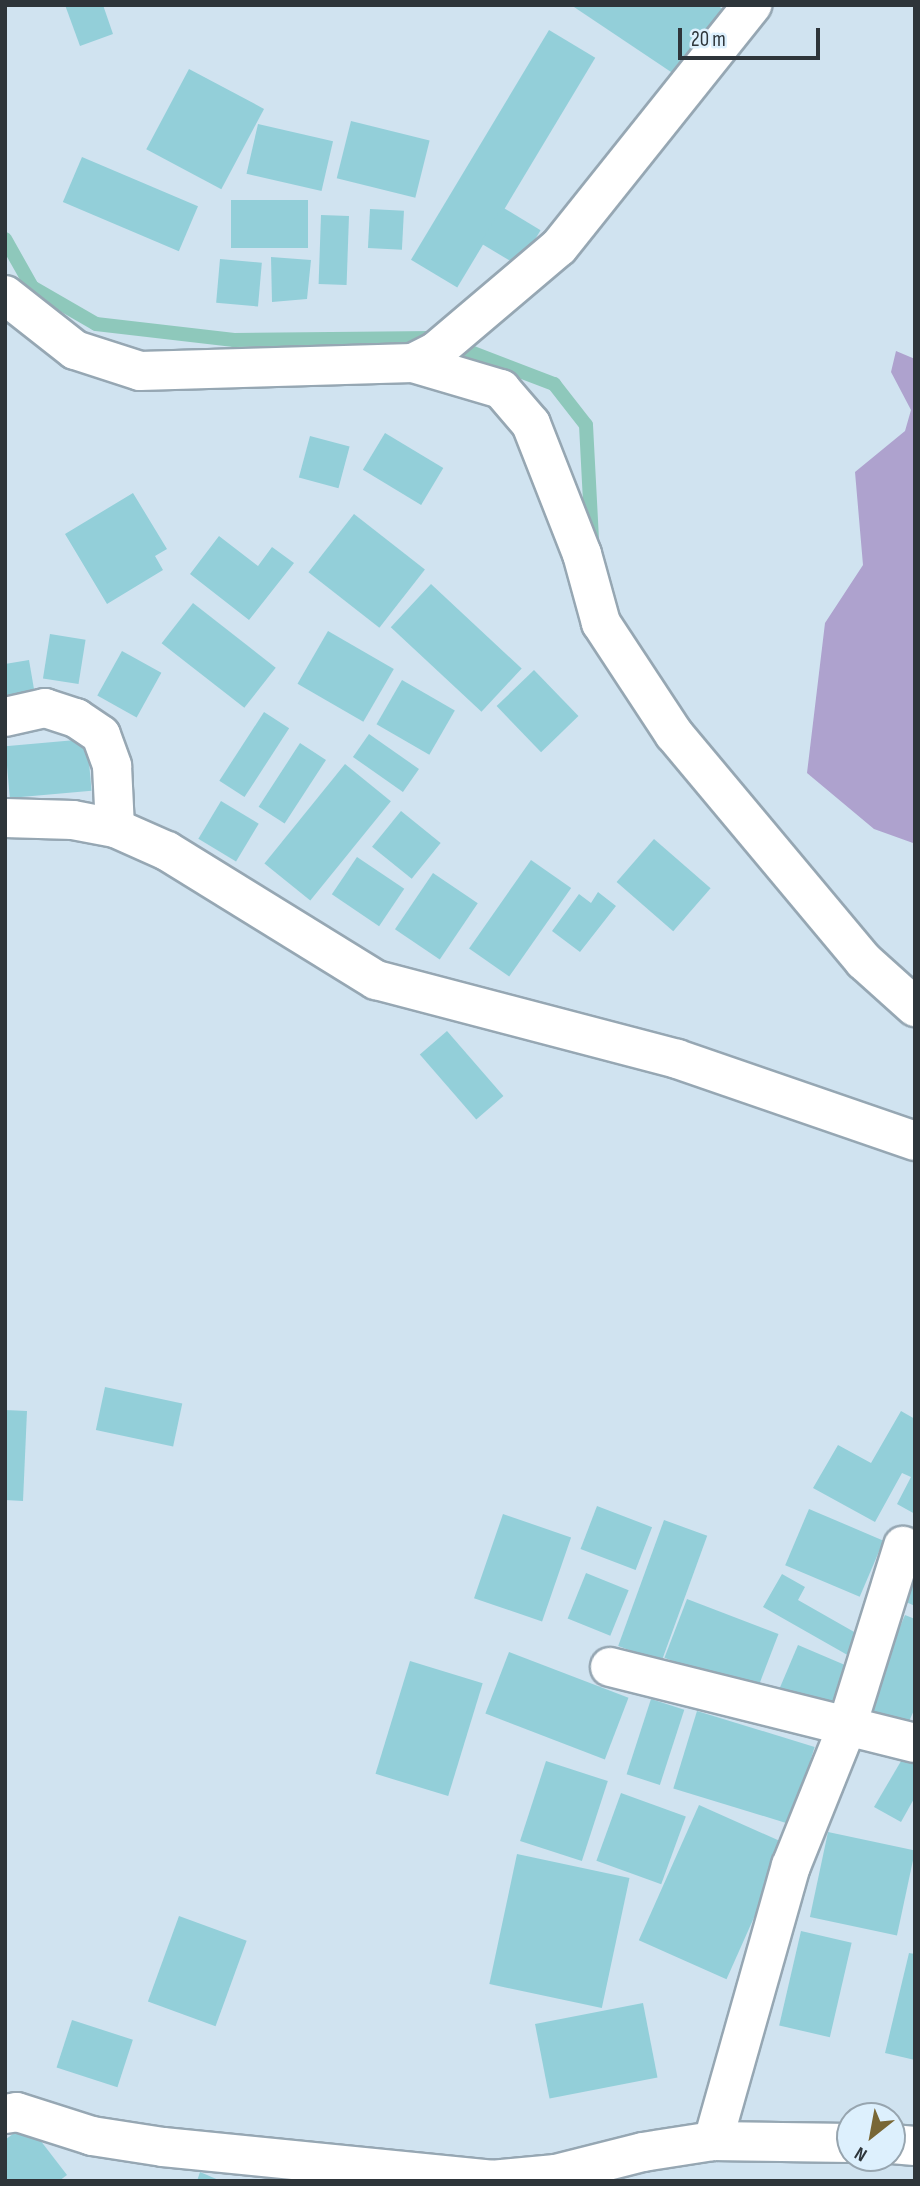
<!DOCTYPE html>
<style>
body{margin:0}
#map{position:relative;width:920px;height:2186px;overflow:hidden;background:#d0e3f0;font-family:"Sofia Sans Condensed",sans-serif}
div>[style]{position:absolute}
.forest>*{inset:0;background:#aea2ce}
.stream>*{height:14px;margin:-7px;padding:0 7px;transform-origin:7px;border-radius:7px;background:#8ec8bb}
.building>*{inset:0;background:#93cfd9;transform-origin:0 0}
.roads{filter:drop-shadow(2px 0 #96a7b3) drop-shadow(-2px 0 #96a7b3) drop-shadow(0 2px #96a7b3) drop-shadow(0 -2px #96a7b3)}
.minor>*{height:38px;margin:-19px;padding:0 19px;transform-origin:19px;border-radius:19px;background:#fff}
span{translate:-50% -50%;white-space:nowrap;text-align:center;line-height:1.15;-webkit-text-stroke:7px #ddf0fd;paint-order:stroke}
.frame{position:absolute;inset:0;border:7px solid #2e353a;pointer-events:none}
.north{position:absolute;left:836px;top:2102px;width:70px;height:70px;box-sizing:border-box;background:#ddf0fd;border:2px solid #97a5af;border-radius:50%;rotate:211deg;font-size:19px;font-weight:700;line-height:28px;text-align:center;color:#2e353a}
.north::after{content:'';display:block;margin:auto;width:24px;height:32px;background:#796735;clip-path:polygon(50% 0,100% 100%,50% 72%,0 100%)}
.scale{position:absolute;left:678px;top:28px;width:142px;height:32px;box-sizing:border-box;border:4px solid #2e353a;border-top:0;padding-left:9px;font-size:21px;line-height:24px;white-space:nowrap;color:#2e353a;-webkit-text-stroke:5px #ddf0fd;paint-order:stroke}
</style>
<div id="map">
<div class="forest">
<div style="clip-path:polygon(896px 351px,915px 359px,913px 843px,874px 829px,807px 773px,825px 623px,863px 565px,855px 472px,905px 431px,911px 410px,891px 372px)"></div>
</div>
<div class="stream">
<div style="left:5px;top:239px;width:55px;rotate:60.6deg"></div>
<div style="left:32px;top:287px;width:74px;rotate:30deg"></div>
<div style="left:96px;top:324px;width:139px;rotate:6.6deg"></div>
<div style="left:234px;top:340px;width:200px;rotate:-0.6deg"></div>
<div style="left:434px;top:338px;width:129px;rotate:21deg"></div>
<div style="left:554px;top:384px;width:52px;rotate:52deg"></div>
<div style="left:586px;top:425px;width:113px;rotate:87deg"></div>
</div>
<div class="building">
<div style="clip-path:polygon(65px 5px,103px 5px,113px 34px,80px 46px)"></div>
<div style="clip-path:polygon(571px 5px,717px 5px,732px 16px,686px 82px)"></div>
<div style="left:549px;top:30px;width:54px;height:268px;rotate:31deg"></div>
<div style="left:189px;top:69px;width:85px;height:91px;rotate:28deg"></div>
<div style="left:351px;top:121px;width:81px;height:59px;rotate:14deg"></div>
<div style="left:258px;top:124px;width:77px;height:51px;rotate:13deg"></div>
<div style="left:82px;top:157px;width:126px;height:49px;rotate:23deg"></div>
<div style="left:231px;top:200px;width:77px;height:48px"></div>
<div style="left:502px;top:207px;width:45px;height:42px;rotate:31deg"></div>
<div style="left:370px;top:209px;width:34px;height:39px;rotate:3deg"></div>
<div style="left:321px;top:215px;width:28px;height:69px;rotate:2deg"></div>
<div style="clip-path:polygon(271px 257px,311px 260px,307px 299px,272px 302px)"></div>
<div style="left:220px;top:259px;width:42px;height:44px;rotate:5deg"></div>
<div style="left:385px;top:433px;width:68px;height:43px;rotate:31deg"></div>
<div style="left:310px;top:436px;width:41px;height:43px;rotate:15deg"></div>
<div style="clip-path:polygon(133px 493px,167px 549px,155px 556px,163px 570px,107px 604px,65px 534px)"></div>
<div style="left:354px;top:514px;width:90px;height:74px;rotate:38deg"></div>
<div style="clip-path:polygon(219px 536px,258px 566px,272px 547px,294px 563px,249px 620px,190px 574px)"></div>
<div style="left:431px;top:584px;width:124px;height:59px;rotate:43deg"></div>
<div style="left:193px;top:603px;width:105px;height:51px;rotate:38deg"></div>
<div style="left:328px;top:631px;width:76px;height:61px;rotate:30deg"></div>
<div style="left:50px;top:634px;width:36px;height:45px;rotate:9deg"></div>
<div style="left:122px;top:651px;width:45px;height:51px;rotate:29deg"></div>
<div style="clip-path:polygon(29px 660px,35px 695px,5px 700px,5px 664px)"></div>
<div style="left:534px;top:670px;width:64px;height:52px;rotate:46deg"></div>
<div style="left:402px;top:680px;width:61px;height:51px;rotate:30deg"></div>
<div style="left:264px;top:712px;width:30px;height:82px;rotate:33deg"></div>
<div style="left:369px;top:734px;width:61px;height:28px;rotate:35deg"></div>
<div style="left:87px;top:739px;width:52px;height:82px;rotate:85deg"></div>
<div style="left:300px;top:743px;width:31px;height:76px;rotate:33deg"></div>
<div style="left:345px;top:764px;width:59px;height:128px;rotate:39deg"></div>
<div style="left:221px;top:801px;width:44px;height:44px;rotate:31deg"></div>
<div style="left:401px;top:811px;width:51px;height:46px;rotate:39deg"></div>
<div style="left:654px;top:839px;width:75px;height:57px;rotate:41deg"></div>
<div style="left:357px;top:857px;width:57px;height:45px;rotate:34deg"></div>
<div style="left:531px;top:860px;width:49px;height:108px;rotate:35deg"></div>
<div style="left:433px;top:873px;width:54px;height:68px;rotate:34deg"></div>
<div style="clip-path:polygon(598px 892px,616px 906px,580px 952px,552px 931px,579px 894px,591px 903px)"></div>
<div style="left:447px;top:1031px;width:86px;height:36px;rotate:49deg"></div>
<div style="left:105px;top:1387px;width:79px;height:44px;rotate:12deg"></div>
<div style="clip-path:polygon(5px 1410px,27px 1411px,23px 1501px,5px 1500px)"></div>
<div style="clip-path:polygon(901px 1411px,915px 1419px,915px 1514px,897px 1504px,911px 1477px,902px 1473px,875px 1522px,813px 1488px,838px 1445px,871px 1463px)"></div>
<div style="left:597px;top:1506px;width:59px;height:46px;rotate:21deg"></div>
<div style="left:809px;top:1509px;width:81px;height:61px;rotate:23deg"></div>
<div style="left:503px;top:1514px;width:72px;height:89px;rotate:19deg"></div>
<div style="left:664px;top:1520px;width:46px;height:134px;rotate:20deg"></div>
<div style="clip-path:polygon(915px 1558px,915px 1606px,895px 1597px)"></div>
<div style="left:586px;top:1573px;width:46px;height:49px;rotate:22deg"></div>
<div style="clip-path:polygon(782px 1574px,805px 1587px,798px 1600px,863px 1637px,851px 1657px,763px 1607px)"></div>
<div style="left:687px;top:1599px;width:98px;height:63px;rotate:21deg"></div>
<div style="clip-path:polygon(905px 1615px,915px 1619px,915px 1708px,907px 1726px,865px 1708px)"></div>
<div style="left:798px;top:1645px;width:60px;height:51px;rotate:23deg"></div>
<div style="left:509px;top:1652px;width:128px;height:66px;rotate:21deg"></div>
<div style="left:410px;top:1661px;width:76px;height:118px;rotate:17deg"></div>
<div style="left:651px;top:1699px;width:35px;height:79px;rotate:18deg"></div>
<div style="left:697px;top:1711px;width:123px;height:81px;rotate:17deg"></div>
<div style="clip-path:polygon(904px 1756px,915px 1763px,915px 1797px,901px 1822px,874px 1807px)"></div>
<div style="left:546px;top:1761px;width:65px;height:84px;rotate:18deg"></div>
<div style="left:621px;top:1793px;width:69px;height:72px;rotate:20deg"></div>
<div style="left:699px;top:1805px;width:96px;height:148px;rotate:24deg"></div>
<div style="left:828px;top:1832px;width:89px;height:87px;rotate:12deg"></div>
<div style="left:517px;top:1854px;width:115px;height:133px;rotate:12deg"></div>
<div style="left:179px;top:1916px;width:72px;height:91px;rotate:20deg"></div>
<div style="left:801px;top:1931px;width:52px;height:97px;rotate:13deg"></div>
<div style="clip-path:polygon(909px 1953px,915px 1954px,915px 2060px,885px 2053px)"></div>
<div style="left:643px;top:2003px;width:76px;height:110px;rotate:79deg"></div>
<div style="left:72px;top:2020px;width:64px;height:50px;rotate:18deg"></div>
<div style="clip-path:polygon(27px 2123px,67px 2175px,59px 2181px,5px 2181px,5px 2140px)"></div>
<div style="clip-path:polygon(200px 2172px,221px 2181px,197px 2181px)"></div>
</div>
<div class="roads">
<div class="minor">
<div style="left:5px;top:295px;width:89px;rotate:38.2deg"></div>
<div style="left:75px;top:350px;width:68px;rotate:17.9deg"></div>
<div style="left:140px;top:371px;width:273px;rotate:-1.7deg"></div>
<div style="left:413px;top:363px;width:25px;rotate:-27deg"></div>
<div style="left:435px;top:352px;width:162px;rotate:-40.3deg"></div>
<div style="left:559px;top:247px;width:310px;rotate:-51.4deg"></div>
<div style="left:413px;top:363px;width:92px;rotate:16.5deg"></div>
<div style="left:501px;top:389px;width:46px;rotate:49.4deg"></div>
<div style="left:531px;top:424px;width:140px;rotate:68.6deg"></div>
<div style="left:582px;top:554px;width:72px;rotate:74.6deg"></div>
<div style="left:601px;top:623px;width:133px;rotate:56.7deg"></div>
<div style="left:674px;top:734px;width:296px;rotate:50.1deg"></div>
<div style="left:864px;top:961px;width:69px;rotate:42deg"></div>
<div style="left:5px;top:717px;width:41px;rotate:-12.7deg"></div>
<div style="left:45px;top:708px;width:33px;rotate:18deg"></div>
<div style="left:76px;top:718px;width:30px;rotate:34deg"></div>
<div style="left:101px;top:735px;width:33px;rotate:70deg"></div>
<div style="left:112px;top:766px;width:62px;rotate:87.2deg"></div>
<div style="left:5px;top:818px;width:68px;rotate:1.7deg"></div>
<div style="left:73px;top:820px;width:43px;rotate:10.8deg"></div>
<div style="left:115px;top:828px;width:57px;rotate:23.9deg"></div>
<div style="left:167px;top:851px;width:246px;rotate:31.7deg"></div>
<div style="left:376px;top:980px;width:311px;rotate:14.7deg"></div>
<div style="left:677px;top:1059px;width:252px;rotate:19deg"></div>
<div style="left:610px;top:1667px;width:314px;rotate:14deg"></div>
<div style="left:5px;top:2114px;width:12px;rotate:-9deg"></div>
<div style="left:17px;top:2112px;width:79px;rotate:17.7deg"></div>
<div style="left:92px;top:2136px;width:72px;rotate:8.8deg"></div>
<div style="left:163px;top:2147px;width:330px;rotate:5.7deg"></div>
<div style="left:491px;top:2180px;width:65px;rotate:-5.3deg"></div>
<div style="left:556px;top:2174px;width:90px;rotate:-14.2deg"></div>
<div style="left:643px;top:2152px;width:71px;rotate:-8.9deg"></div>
<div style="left:713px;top:2141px;width:137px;rotate:0.8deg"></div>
<div style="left:713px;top:2141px;width:286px;rotate:-74.2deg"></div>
<div style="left:791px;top:1866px;width:148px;rotate:-68.1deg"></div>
<div style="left:846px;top:1729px;width:192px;rotate:-72.7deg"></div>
<div style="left:892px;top:2144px;width:23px;rotate:5deg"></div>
</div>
</div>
<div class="frame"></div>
<div class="north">N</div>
<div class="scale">20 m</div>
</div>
